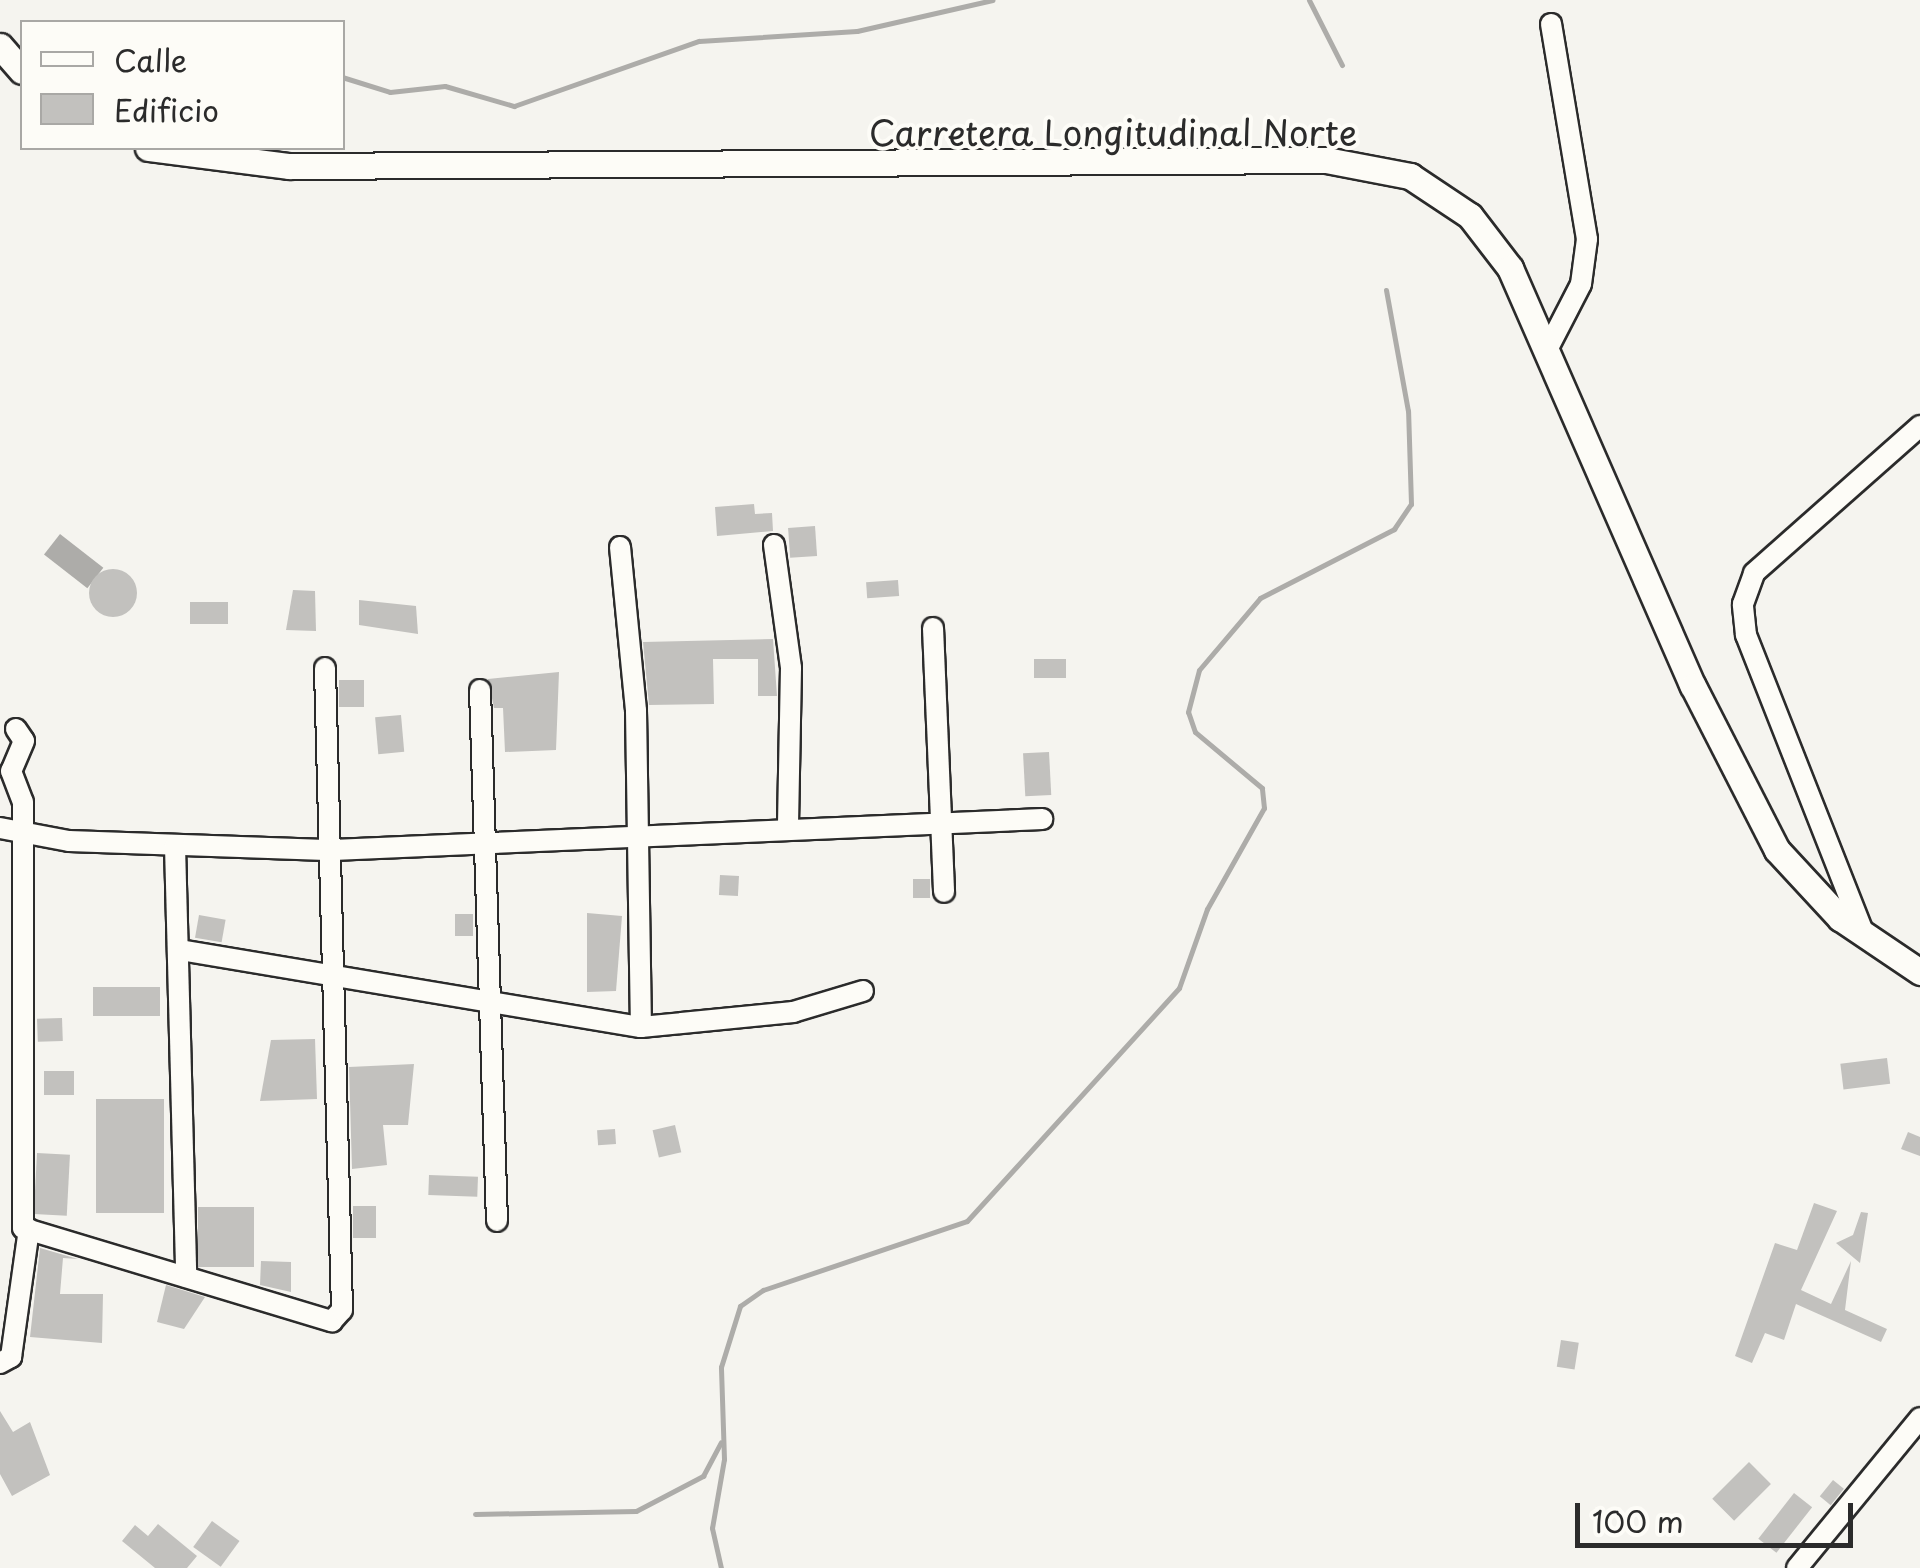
<!DOCTYPE html>
<style>
body{margin:0}
#map{position:relative;width:1920px;height:1568px;overflow:hidden;background:#f5f4ef;font-family:"Playpen Sans",sans-serif}
div>[style]{position:absolute}
.water>*{inset:0;background:#adaca9;transform-origin:0 0}
.stream>*{height:5px;margin:-2.5px;padding:0 2.5px;transform-origin:2.5px;border-radius:2.5px;background:#adaca9}
.building>*{inset:0;background:#c2c1be;transform-origin:0 0}
.round{border-radius:50%}
.roads{filter:drop-shadow(2px 0 #2b2b2b) drop-shadow(-2px 0 #2b2b2b) drop-shadow(0 2px #2b2b2b) drop-shadow(0 -2px #2b2b2b)}
.minor>*{height:20px;margin:-10px;padding:0 10px;transform-origin:10px;border-radius:10px;background:#fdfcf7}
.major>*{height:25px;margin:-12.5px;padding:0 12.5px;transform-origin:12.5px;border-radius:12.5px;background:#fdfcf7}
span{translate:-50% -50%;white-space:nowrap;text-align:center;line-height:1.15;-webkit-text-stroke:8px #fdfcf7;paint-order:stroke}
.street-label{font-size:35px;color:#2b2b2b}
.legend{position:absolute;left:20px;top:20px;width:325px;height:130px;box-sizing:border-box;background:#fdfcf7;border:2px solid #a9a8a5;margin:0;padding:12px 18px;list-style:none;font-size:30px;color:#2b2b2b}
.legend li{display:flex;align-items:center;gap:20px;height:50px}
.legend b{width:50px;border:2px solid #a9a8a5}
.scale{position:absolute;left:1575px;top:1503px;width:278px;height:45px;box-sizing:border-box;border:5px solid #2b2b2b;border-top:0;padding-left:12px;font-size:30px;line-height:35px;white-space:nowrap;color:#2b2b2b;-webkit-text-stroke:8px #fdfcf7;paint-order:stroke}
</style>
<div id="map">
<div class="water">
<div style="left:60px;top:534px;width:55px;height:26px;rotate:38deg"></div>
</div>
<div class="stream">
<div style="left:1309px;top:0;width:73px;rotate:63.1deg"></div>
<div style="left:342px;top:77px;width:50px;rotate:17.4deg"></div>
<div style="left:390px;top:92px;width:55px;rotate:-6.2deg"></div>
<div style="left:445px;top:86px;width:72px;rotate:16.2deg"></div>
<div style="left:514px;top:106px;width:196px;rotate:-19.4deg"></div>
<div style="left:699px;top:41px;width:158px;rotate:-3.6deg"></div>
<div style="left:857px;top:31px;width:139px;rotate:-12.9deg"></div>
<div style="left:475px;top:1514px;width:161px;rotate:-1.1deg"></div>
<div style="left:636px;top:1511px;width:76px;rotate:-27.6deg"></div>
<div style="left:703px;top:1476px;width:38px;rotate:-62deg"></div>
<div style="left:721px;top:1568px;width:41px;rotate:-102.7deg"></div>
<div style="left:712px;top:1528px;width:70px;rotate:-80.1deg"></div>
<div style="left:724px;top:1459px;width:92px;rotate:-91.9deg"></div>
<div style="left:721px;top:1367px;width:64px;rotate:-72.7deg"></div>
<div style="left:740px;top:1306px;width:28px;rotate:-35deg"></div>
<div style="left:763px;top:1290px;width:215px;rotate:-18.7deg"></div>
<div style="left:967px;top:1221px;width:315px;rotate:-47.7deg"></div>
<div style="left:1179px;top:988px;width:84px;rotate:-70.5deg"></div>
<div style="left:1207px;top:909px;width:116px;rotate:-60.6deg"></div>
<div style="left:1264px;top:808px;width:20px;rotate:-96deg"></div>
<div style="left:1262px;top:788px;width:87px;rotate:-140.1deg"></div>
<div style="left:1195px;top:732px;width:21px;rotate:-109deg"></div>
<div style="left:1188px;top:712px;width:43px;rotate:-75.3deg"></div>
<div style="left:1199px;top:670px;width:94px;rotate:-49.7deg"></div>
<div style="left:1260px;top:598px;width:151px;rotate:-27.2deg"></div>
<div style="left:1394px;top:529px;width:30px;rotate:-56deg"></div>
<div style="left:1411px;top:504px;width:93px;rotate:-91.8deg"></div>
<div style="left:1408px;top:411px;width:123px;rotate:-100.3deg"></div>
</div>
<div class="building">
<div style="clip-path:polygon(754px 504px,755px 514px,772px 513px,773px 531px,717px 536px,715px 507px)"></div>
<div style="left:815px;top:526px;width:30px;height:27px;rotate:86deg"></div>
<div class="round" style="left:89px;top:569px;width:48px;height:48px"></div>
<div style="left:898px;top:580px;width:16px;height:32px;rotate:86deg"></div>
<div style="clip-path:polygon(293px 590px,315px 591px,316px 631px,286px 630px)"></div>
<div style="clip-path:polygon(359px 600px,416px 606px,418px 634px,359px 625px)"></div>
<div style="left:190px;top:602px;width:38px;height:22px"></div>
<div style="clip-path:polygon(773px 639px,777px 696px,758px 696px,758px 659px,713px 659px,714px 704px,649px 705px,643px 642px)"></div>
<div style="left:1034px;top:659px;width:32px;height:19px"></div>
<div style="clip-path:polygon(559px 672px,556px 750px,505px 752px,503px 708px,494px 708px,488px 679px)"></div>
<div style="left:364px;top:680px;width:27px;height:25px;rotate:90deg"></div>
<div style="left:401px;top:715px;width:37px;height:26px;rotate:85deg"></div>
<div style="left:1049px;top:752px;width:43px;height:26px;rotate:87deg"></div>
<div style="left:720px;top:875px;width:19px;height:20px;rotate:3deg"></div>
<div style="left:913px;top:879px;width:17px;height:19px"></div>
<div style="clip-path:polygon(587px 913px,622px 916px,616px 991px,587px 992px)"></div>
<div style="left:455px;top:914px;width:18px;height:22px"></div>
<div style="left:199px;top:915px;width:27px;height:23px;rotate:10deg"></div>
<div style="left:93px;top:987px;width:67px;height:29px"></div>
<div style="left:62px;top:1018px;width:23px;height:25px;rotate:88deg"></div>
<div style="clip-path:polygon(315px 1039px,317px 1099px,260px 1101px,271px 1040px)"></div>
<div style="left:1887px;top:1058px;width:26px;height:47px;rotate:83deg"></div>
<div style="clip-path:polygon(414px 1064px,408px 1125px,383px 1125px,387px 1165px,352px 1169px,349px 1067px)"></div>
<div style="left:44px;top:1071px;width:30px;height:24px"></div>
<div style="left:164px;top:1099px;width:114px;height:68px;rotate:90deg"></div>
<div style="left:675px;top:1125px;width:28px;height:23px;rotate:77deg"></div>
<div style="left:615px;top:1129px;width:15px;height:18px;rotate:86deg"></div>
<div style="clip-path:polygon(1908px 1132px,1920px 1137px,1920px 1156px,1901px 1149px)"></div>
<div style="left:37px;top:1153px;width:33px;height:61px;rotate:3deg"></div>
<div style="left:429px;top:1175px;width:49px;height:20px;rotate:2deg"></div>
<div style="clip-path:polygon(1814px 1203px,1837px 1211px,1801px 1290px,1831px 1304px,1851px 1261px,1845px 1310px,1887px 1329px,1881px 1342px,1796px 1304px,1784px 1340px,1765px 1333px,1752px 1363px,1735px 1356px,1775px 1243px,1797px 1250px)"></div>
<div style="left:376px;top:1206px;width:32px;height:23px;rotate:90deg"></div>
<div style="left:198px;top:1207px;width:56px;height:60px"></div>
<div style="clip-path:polygon(1861px 1212px,1868px 1213px,1860px 1263px,1836px 1243px,1853px 1235px)"></div>
<div style="clip-path:polygon(40px 1248px,78px 1259px,63px 1258px,60px 1294px,103px 1294px,102px 1343px,30px 1337px)"></div>
<div style="clip-path:polygon(261px 1261px,291px 1262px,291px 1292px,260px 1285px)"></div>
<div style="clip-path:polygon(166px 1285px,205px 1297px,184px 1329px,157px 1322px)"></div>
<div style="left:1561px;top:1340px;width:18px;height:27px;rotate:9deg"></div>
<div style="clip-path:polygon(0 1411px,13px 1432px,30px 1422px,50px 1475px,12px 1496px,0 1474px)"></div>
<div style="left:1749px;top:1462px;width:31px;height:52px;rotate:45deg"></div>
<div style="left:1833px;top:1480px;width:14px;height:21px;rotate:39deg"></div>
<div style="left:1794px;top:1493px;width:23px;height:58px;rotate:38deg"></div>
<div style="left:212px;top:1521px;width:34px;height:32px;rotate:36deg"></div>
<div style="clip-path:polygon(158px 1524px,197px 1556px,187px 1568px,155px 1568px,122px 1541px,135px 1525px,148px 1536px)"></div>
</div>
<div class="roads">
<div class="minor">
<div style="left:1547px;top:350px;width:74px;rotate:-62.7deg"></div>
<div style="left:1581px;top:284px;width:45px;rotate:-82.4deg"></div>
<div style="left:1587px;top:239px;width:218px;rotate:-99.5deg"></div>
<div style="left:774px;top:545px;width:124px;rotate:82.1deg"></div>
<div style="left:791px;top:668px;width:161px;rotate:91.1deg"></div>
<div style="left:620px;top:547px;width:165px;rotate:84.4deg"></div>
<div style="left:636px;top:711px;width:316px;rotate:89.1deg"></div>
<div style="left:933px;top:628px;width:264px;rotate:87.6deg"></div>
<div style="left:480px;top:690px;width:531px;rotate:88.17deg"></div>
<div style="left:16px;top:729px;width:14px;rotate:56deg"></div>
<div style="left:24px;top:741px;width:33px;rotate:113deg"></div>
<div style="left:11px;top:771px;width:33px;rotate:69deg"></div>
<div style="left:23px;top:802px;width:426px;rotate:90deg"></div>
<div style="left:23px;top:1228px;width:323px;rotate:16.8deg"></div>
<div style="left:332px;top:1321px;width:15px;rotate:-48deg"></div>
<div style="left:342px;top:1310px;width:642px;rotate:-91.52deg"></div>
<div style="left:0;top:828px;width:70px;rotate:10.7deg"></div>
<div style="left:69px;top:841px;width:264px;rotate:2deg"></div>
<div style="left:333px;top:850px;width:710px;rotate:-2.5deg"></div>
<div style="left:175px;top:846px;width:431px;rotate:88.5deg"></div>
<div style="left:1865px;top:937px;width:325px;rotate:-111.5deg"></div>
<div style="left:1746px;top:635px;width:31px;rotate:-96deg"></div>
<div style="left:1743px;top:604px;width:33px;rotate:-70deg"></div>
<div style="left:1754px;top:573px;width:222px;rotate:-41.5deg"></div>
<div style="left:180px;top:950px;width:467px;rotate:9.5deg"></div>
<div style="left:641px;top:1027px;width:153px;rotate:-5.6deg"></div>
<div style="left:793px;top:1012px;width:73px;rotate:-16.7deg"></div>
<div style="left:0;top:1363px;width:13px;rotate:-29deg"></div>
<div style="left:11px;top:1357px;width:129px;rotate:-82deg"></div>
<div style="left:1797px;top:1568px;width:194px;rotate:-50.6deg"></div>
</div>
<div class="major">
<div style="left:0;top:46px;width:33px;rotate:49deg"></div>
<div style="left:148px;top:148px;width:142px;rotate:7.3deg"></div>
<div style="left:289px;top:166px;width:1037px;rotate:-0.33deg"></div>
<div style="left:1326px;top:160px;width:86px;rotate:10.8deg"></div>
<div style="left:1410px;top:176px;width:72px;rotate:33.7deg"></div>
<div style="left:1470px;top:216px;width:66px;rotate:52.4deg"></div>
<div style="left:1510px;top:268px;width:456px;rotate:66.4deg"></div>
<div style="left:1693px;top:686px;width:184px;rotate:62.9deg"></div>
<div style="left:1777px;top:850px;width:93px;rotate:47.2deg"></div>
<div style="left:1840px;top:918px;width:97px;rotate:34deg"></div>
</div>
</div>
<div class="street-label">
<span style="left:1113px;top:132px">Carretera Longitudinal Norte</span>
</div>
<ul class="legend">
<li><b style="height:12px;background:#fdfcf7"></b>Calle</li>
<li><b style="height:28px;background:#c2c1be"></b>Edificio</li>
</ul>
<div class="scale">100 m</div>
</div>
